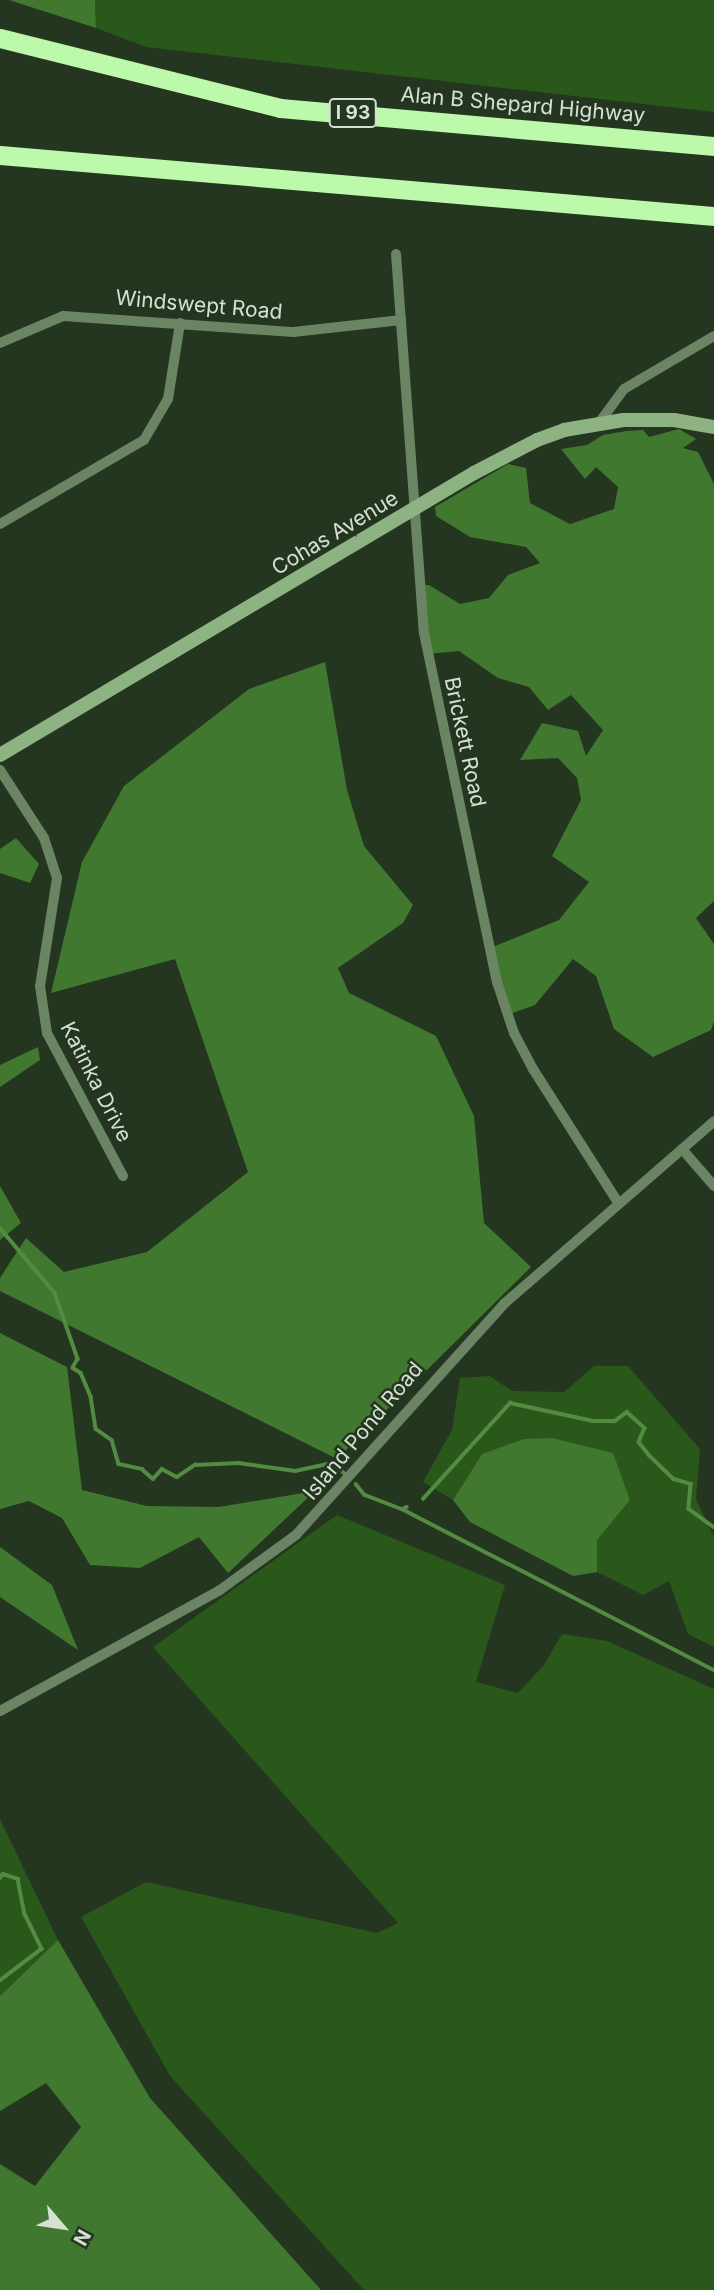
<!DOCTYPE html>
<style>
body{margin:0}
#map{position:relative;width:714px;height:2290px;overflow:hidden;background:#243520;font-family:Inter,sans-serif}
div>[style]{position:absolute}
.green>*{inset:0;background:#2a581b}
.forest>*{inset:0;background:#41782f}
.stream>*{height:3.5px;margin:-1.75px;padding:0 1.75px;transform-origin:1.75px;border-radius:1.75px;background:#528b41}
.street>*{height:10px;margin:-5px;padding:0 5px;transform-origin:5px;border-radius:5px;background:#6b8464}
.secondary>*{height:14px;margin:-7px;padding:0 7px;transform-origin:7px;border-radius:7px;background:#8cb381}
.highway>*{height:19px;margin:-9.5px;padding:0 9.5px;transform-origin:9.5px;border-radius:9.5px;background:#bcf9aa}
span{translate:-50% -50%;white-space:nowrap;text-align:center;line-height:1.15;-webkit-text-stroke:5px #243520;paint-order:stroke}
.shield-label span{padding:2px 5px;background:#243520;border:2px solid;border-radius:5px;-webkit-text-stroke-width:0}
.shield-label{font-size:19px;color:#d6e0d3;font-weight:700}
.street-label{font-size:21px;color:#d6e0d3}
.north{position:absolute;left:28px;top:2192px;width:70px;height:70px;-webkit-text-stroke:5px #243520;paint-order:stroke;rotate:119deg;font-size:19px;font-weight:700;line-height:28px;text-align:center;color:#d6e0d3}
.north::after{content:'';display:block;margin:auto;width:24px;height:32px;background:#d6e0d3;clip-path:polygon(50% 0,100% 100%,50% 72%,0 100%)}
</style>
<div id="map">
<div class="green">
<div style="clip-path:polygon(95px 0,714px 0,714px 112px,146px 47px,96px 28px)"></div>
<div style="clip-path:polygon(594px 1366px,628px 1366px,700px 1449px,696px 1499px,714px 1537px,714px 1647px,688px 1634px,669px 1581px,643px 1595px,597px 1572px,597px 1540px,630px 1500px,482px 1454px,453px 1500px,423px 1482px,452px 1430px,460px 1378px,490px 1376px,512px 1391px,564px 1392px)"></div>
<div style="clip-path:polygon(337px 1515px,505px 1585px,476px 1682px,518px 1693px,544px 1665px,562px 1634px,607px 1641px,714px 1689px,714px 2290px,364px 2290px,170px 2076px,81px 1917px,146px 1882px,377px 1933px,398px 1923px,153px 1647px)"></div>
<div style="clip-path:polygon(0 1819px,58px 1940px,0 1996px)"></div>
</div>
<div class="forest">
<div style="clip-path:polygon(9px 0,95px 0,96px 28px)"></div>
<div style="clip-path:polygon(679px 429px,696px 439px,683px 448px,698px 452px,714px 484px,714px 901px,696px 918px,714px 944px,714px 1021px,711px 1030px,653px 1057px,614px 1029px,596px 976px,573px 959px,535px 1005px,507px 1015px,490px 948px,559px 920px,589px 882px,552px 856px,581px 800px,577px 778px,558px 758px,520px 760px,542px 723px,578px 731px,586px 756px,603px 730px,571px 695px,548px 710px,529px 687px,498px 678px,459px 651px,428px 654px,419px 585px,429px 585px,460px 604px,489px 598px,508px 575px,540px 563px,526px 547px,470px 537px,436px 516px,435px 507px,508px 464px,526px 468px,530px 503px,570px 524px,614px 509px,618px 487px,596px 467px,585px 479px,561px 449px,587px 445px,603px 435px,626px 431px,643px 430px,649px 437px)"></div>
<div style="clip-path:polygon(325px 662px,347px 790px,364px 846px,413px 905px,403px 923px,338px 968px,349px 993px,436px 1036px,474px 1116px,484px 1223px,531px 1267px,337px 1459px,0 1291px,0 1278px,26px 1238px,64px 1272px,147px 1252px,248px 1172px,175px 959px,51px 993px,82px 862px,124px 786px,249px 689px)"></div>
<div style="clip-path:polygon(16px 838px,39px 864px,30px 883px,0 873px,0 849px)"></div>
<div style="clip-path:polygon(38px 1047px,40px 1060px,0 1087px,0 1065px)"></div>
<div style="clip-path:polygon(0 1186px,21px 1223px,0 1240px)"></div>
<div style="clip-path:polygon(0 1333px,67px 1367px,82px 1490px,147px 1506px,219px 1507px,315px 1491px,228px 1573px,199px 1537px,140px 1568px,90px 1565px,62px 1518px,29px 1501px,0 1509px)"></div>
<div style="clip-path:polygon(552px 1438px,613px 1453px,630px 1500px,597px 1540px,597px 1572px,573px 1576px,470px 1522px,453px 1500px,482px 1454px,524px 1439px)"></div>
<div style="clip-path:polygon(0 1547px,52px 1585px,78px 1650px,0 1597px)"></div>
<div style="clip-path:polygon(58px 1940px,150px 2098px,321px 2290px,0 2290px,0 2164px,35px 2186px,81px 2127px,46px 2083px,0 2111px,0 1996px)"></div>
</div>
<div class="stream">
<div style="left:0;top:1228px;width:85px;rotate:49.8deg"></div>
<div style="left:55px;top:1293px;width:70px;rotate:70.8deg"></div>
<div style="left:78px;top:1359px;width:10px;rotate:119deg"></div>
<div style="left:73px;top:1368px;width:9px;rotate:32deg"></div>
<div style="left:81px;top:1373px;width:26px;rotate:67deg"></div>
<div style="left:91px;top:1397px;width:32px;rotate:81deg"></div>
<div style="left:96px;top:1429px;width:19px;rotate:35deg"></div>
<div style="left:112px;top:1440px;width:25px;rotate:74deg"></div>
<div style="left:119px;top:1464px;width:24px;rotate:12deg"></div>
<div style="left:142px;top:1469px;width:15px;rotate:42deg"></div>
<div style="left:153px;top:1479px;width:13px;rotate:-48deg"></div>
<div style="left:162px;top:1469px;width:17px;rotate:28deg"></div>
<div style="left:177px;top:1477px;width:22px;rotate:-34deg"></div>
<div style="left:195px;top:1465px;width:44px;rotate:-2.6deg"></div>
<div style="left:239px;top:1463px;width:57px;rotate:8.1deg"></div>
<div style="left:295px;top:1471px;width:39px;rotate:-12deg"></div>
<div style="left:333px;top:1463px;width:15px;rotate:42deg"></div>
<div style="left:356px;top:1484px;width:14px;rotate:51deg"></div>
<div style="left:365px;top:1495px;width:40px;rotate:21deg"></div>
<div style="left:402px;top:1509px;width:5px;rotate:-22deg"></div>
<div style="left:423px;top:1499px;width:130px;rotate:-47.8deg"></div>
<div style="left:510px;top:1403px;width:85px;rotate:12.2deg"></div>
<div style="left:593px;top:1421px;width:22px"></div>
<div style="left:615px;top:1421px;width:15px;rotate:-37deg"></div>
<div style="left:627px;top:1412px;width:24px;rotate:42deg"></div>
<div style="left:645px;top:1428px;width:15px;rotate:113deg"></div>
<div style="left:639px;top:1442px;width:18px;rotate:52deg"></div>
<div style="left:650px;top:1456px;width:33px;rotate:44deg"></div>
<div style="left:674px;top:1479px;width:18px;rotate:16deg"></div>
<div style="left:691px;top:1484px;width:25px;rotate:95deg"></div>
<div style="left:689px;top:1509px;width:31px;rotate:36deg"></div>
<div style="left:402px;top:1509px;width:351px;rotate:27.3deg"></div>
<div style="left:0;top:1878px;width:5px;rotate:-53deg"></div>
<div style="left:3px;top:1874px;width:16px;rotate:18deg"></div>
<div style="left:18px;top:1879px;width:36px;rotate:79deg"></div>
<div style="left:25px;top:1914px;width:39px;rotate:64deg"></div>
<div style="left:42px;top:1949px;width:53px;rotate:142.7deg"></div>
</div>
<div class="street">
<div style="left:396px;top:254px;width:380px;rotate:85.8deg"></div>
<div style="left:424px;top:633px;width:357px;rotate:78.2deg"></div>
<div style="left:497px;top:982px;width:54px;rotate:71.6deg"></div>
<div style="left:514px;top:1033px;width:41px;rotate:62.2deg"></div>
<div style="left:533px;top:1069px;width:160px;rotate:57.5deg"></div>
<div style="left:0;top:343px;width:69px;rotate:-23.2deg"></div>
<div style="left:63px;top:316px;width:231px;rotate:4deg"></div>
<div style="left:293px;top:332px;width:109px;rotate:-6.3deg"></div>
<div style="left:599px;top:423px;width:42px;rotate:-53.7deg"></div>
<div style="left:624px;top:389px;width:104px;rotate:-30.5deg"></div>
<div style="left:0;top:524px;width:167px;rotate:-30.3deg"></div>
<div style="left:144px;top:440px;width:48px;rotate:-59.7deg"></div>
<div style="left:168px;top:399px;width:77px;rotate:-81deg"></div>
<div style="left:0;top:770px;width:81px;rotate:57.1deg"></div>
<div style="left:44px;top:838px;width:42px;rotate:72deg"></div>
<div style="left:57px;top:878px;width:109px;rotate:98.9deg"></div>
<div style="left:40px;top:986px;width:48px;rotate:81.5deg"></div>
<div style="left:47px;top:1033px;width:162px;rotate:62deg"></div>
<div style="left:682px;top:1149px;width:49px;rotate:49.1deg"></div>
<div style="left:0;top:1711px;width:251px;rotate:-28.8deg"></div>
<div style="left:220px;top:1590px;width:94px;rotate:-35.9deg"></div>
<div style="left:296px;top:1535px;width:312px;rotate:-48deg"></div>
<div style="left:505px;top:1303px;width:277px;rotate:-41deg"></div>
</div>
<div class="secondary">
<div style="left:0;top:755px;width:552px;rotate:-30.75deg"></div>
<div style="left:474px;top:473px;width:71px;rotate:-27.6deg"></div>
<div style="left:537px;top:440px;width:29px;rotate:-20deg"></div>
<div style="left:564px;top:430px;width:60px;rotate:-9.6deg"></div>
<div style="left:623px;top:420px;width:51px"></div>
<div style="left:674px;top:420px;width:41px;rotate:9.9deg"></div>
</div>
<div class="highway">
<div style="left:0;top:38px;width:289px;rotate:14deg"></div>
<div style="left:280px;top:108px;width:436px;rotate:5deg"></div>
<div style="left:0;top:155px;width:717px;rotate:4.88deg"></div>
</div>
<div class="shield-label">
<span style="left:353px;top:113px">I 93</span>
</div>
<div class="street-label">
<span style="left:523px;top:105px;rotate:5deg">Alan B Shepard Highway</span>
<span style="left:199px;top:305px;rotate:5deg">Windswept Road</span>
<span style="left:335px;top:533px;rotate:-31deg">Cohas Avenue</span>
<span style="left:465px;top:742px;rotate:78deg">Brickett Road</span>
<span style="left:96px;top:1082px;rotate:63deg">Katinka Drive</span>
<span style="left:363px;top:1431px;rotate:-50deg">Island Pond Road</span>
</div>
<div class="north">N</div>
</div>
